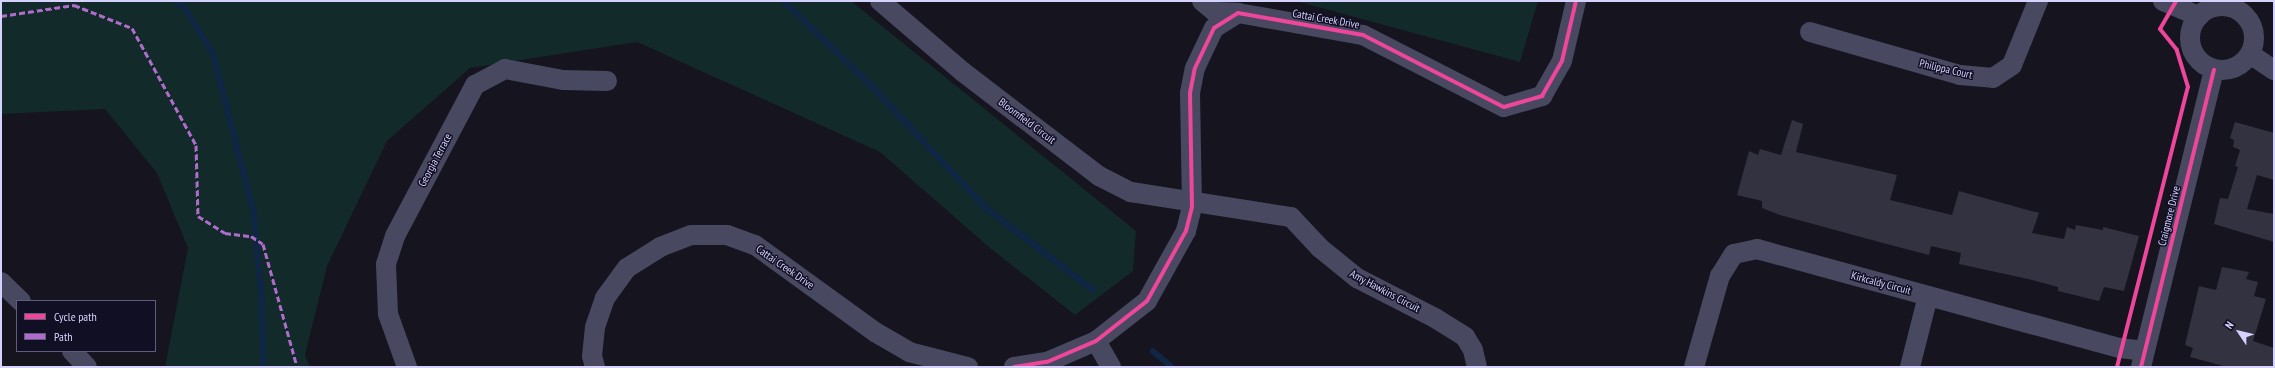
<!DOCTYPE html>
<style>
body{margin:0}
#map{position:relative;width:2275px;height:368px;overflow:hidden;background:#15141f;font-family:"PT Sans Narrow",sans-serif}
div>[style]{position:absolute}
.green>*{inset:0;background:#122a29}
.stream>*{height:5.5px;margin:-2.75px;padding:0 2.75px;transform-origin:2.75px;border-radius:2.75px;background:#0f2645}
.building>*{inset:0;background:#333241}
.street>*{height:20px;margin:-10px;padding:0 10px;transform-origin:10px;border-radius:10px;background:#484960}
.street>.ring{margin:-10px;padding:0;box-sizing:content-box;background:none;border:20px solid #484960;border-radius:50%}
.quiet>*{height:3px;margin-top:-1.5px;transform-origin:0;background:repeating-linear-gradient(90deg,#b06ccc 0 6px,transparent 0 9px)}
.cycleway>*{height:4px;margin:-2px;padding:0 2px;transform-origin:2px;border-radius:2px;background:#ed469a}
span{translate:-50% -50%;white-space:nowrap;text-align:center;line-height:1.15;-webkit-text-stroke:3px #110f24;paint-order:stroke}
.street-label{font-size:11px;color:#d5d2fe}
.frame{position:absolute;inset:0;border:2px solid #d5d2fe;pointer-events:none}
.legend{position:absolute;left:16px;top:300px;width:140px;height:52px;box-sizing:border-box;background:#110f24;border:1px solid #5f5d7b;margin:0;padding:5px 7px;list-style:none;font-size:12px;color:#d5d2fe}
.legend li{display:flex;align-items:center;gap:8px;height:20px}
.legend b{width:20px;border:1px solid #5f5d7b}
.north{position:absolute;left:2219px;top:312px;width:40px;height:40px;-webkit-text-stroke:3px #110f24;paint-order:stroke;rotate:305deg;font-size:11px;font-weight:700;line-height:16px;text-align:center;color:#d5d2fe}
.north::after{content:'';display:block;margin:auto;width:14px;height:18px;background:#d5d2fe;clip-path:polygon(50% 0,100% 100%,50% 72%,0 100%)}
</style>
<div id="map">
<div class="green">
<div style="clip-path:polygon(1px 1px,851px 1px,1136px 231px,1133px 271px,1075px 315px,990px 248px,880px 152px,637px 42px,470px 68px,387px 141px,327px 266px,305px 355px,310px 367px,165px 367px,188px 248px,157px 173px,105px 109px,1px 114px)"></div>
<div style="clip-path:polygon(1296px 1px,1538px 1px,1520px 62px)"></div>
</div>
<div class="stream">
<div style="left:176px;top:1px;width:11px;rotate:38deg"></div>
<div style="left:185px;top:8px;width:53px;rotate:58.1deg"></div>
<div style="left:213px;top:53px;width:164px;rotate:75.5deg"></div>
<div style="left:254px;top:212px;width:85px;rotate:84.6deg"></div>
<div style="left:262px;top:297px;width:70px;rotate:88.4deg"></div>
<div style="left:784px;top:1px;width:121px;rotate:44deg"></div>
<div style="left:871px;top:85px;width:167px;rotate:46.9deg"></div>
<div style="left:985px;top:207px;width:136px;rotate:37.5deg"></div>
<div style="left:1153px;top:351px;width:25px;rotate:40deg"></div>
</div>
<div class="building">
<div style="clip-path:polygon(1792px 120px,1803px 124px,1796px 152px,1897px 175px,1890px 200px,1952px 215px,1959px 191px,2039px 213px,2032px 233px,2064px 239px,2067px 227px,2075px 230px,2076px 225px,2103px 230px,2103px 227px,2139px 236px,2124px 291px,2104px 287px,2099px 301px,2058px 291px,2058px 287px,2028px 279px,1959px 264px,1961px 253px,1931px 246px,1929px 255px,1883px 243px,1780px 215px,1762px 208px,1762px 201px,1737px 195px,1749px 151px,1758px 155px,1760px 149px,1781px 155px)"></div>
<div style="clip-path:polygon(2235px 122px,2274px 133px,2274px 180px,2257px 175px,2247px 209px,2274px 214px,2274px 242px,2214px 224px,2220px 198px,2228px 199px,2238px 167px,2235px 166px,2240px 150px,2233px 147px,2234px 140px,2230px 138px)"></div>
<div style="clip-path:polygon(2222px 267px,2249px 272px,2246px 279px,2258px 282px,2254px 296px,2266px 299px,2253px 341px,2274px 348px,2274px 367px,2227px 367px,2190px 357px,2193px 348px,2185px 345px,2199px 286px,2216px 290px)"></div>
</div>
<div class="street">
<div style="left:880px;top:1px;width:109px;rotate:40.5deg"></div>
<div style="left:963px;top:72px;width:171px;rotate:37.4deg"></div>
<div style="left:1099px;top:176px;width:36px;rotate:27deg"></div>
<div style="left:1131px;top:192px;width:162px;rotate:8.9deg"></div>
<div style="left:1291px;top:217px;width:42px;rotate:46.9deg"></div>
<div style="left:1320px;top:248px;width:48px;rotate:39deg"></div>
<div style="left:1357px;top:278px;width:88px;rotate:27.1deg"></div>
<div style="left:1435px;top:318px;width:36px;rotate:32deg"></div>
<div style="left:1465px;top:337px;width:15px;rotate:58deg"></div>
<div style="left:1473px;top:350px;width:17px;rotate:77deg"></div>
<div style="left:1202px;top:1px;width:17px;rotate:40deg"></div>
<div style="left:1215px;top:12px;width:23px;rotate:2deg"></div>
<div style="left:2163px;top:1px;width:39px;rotate:23deg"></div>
<div class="ring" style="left:2190px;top:6px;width:44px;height:44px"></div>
<div style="left:1810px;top:32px;width:156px;rotate:16deg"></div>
<div style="left:1960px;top:75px;width:33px;rotate:5deg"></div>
<div style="left:1993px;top:78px;width:23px;rotate:-34deg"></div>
<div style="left:2012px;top:65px;width:69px;rotate:-67.9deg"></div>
<div style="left:2250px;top:54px;width:29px;rotate:34deg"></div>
<div style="left:1px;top:282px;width:28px;rotate:44deg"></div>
<div style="left:1096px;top:341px;width:30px;rotate:60deg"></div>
<div style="left:72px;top:351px;width:22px;rotate:47deg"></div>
<div style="left:407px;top:367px;width:56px;rotate:-109.7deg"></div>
<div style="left:388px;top:314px;width:50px;rotate:-92.3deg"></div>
<div style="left:386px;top:264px;width:29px;rotate:-72deg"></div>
<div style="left:395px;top:236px;width:171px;rotate:-62.1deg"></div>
<div style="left:475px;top:85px;width:34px;rotate:-28deg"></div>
<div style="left:505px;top:69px;width:59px;rotate:10.7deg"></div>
<div style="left:563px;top:80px;width:44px;rotate:1.3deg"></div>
<div style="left:595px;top:367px;width:11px;rotate:-105deg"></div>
<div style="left:592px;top:356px;width:29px;rotate:-84deg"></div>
<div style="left:595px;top:327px;width:31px;rotate:-71deg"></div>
<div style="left:605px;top:298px;width:37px;rotate:-54deg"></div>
<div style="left:627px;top:268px;width:39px;rotate:-32deg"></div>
<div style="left:660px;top:247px;width:33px;rotate:-21deg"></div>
<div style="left:691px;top:235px;width:36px"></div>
<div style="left:727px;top:235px;width:30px;rotate:20deg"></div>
<div style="left:755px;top:245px;width:148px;rotate:35.9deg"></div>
<div style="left:875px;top:332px;width:39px;rotate:30deg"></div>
<div style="left:909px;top:352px;width:61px;rotate:14.3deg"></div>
<div style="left:1014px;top:367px;width:33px;rotate:-9deg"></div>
<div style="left:1047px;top:362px;width:53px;rotate:-23.2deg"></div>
<div style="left:1096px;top:341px;width:65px;rotate:-38.1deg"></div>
<div style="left:1147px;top:301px;width:80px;rotate:-60.9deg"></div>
<div style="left:1186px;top:231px;width:25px;rotate:-76deg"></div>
<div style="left:1192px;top:207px;width:114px;rotate:-91deg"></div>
<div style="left:1190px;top:93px;width:25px;rotate:-79deg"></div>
<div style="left:1195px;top:68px;width:44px;rotate:-64.6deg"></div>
<div style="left:1214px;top:28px;width:28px;rotate:-32deg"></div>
<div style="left:1238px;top:13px;width:127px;rotate:10deg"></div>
<div style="left:1363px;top:35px;width:158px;rotate:27.1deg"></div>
<div style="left:1504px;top:107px;width:40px;rotate:-16deg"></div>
<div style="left:1542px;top:96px;width:40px;rotate:-60.3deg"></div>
<div style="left:1562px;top:61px;width:62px;rotate:-76.9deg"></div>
<div style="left:1694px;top:367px;width:95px;rotate:-74.1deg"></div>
<div style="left:1720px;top:276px;width:26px;rotate:-58deg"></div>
<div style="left:1734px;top:254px;width:24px;rotate:-12deg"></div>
<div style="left:1757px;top:249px;width:376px;rotate:15.3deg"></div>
<div style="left:2120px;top:348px;width:24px;rotate:7deg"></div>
<div style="left:1910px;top:367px;width:73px;rotate:-75.8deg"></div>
<div style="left:2141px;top:367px;width:306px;rotate:-76.2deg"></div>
</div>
<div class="quiet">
<div style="left:1px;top:16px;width:74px;rotate:-8.6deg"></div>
<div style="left:74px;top:5px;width:62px;rotate:21.6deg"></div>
<div style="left:132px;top:28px;width:133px;rotate:61.3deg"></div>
<div style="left:196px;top:145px;width:71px;rotate:88.4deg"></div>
<div style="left:198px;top:216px;width:32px;rotate:32deg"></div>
<div style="left:225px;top:233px;width:26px;rotate:7deg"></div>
<div style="left:251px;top:236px;width:14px;rotate:34deg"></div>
<div style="left:263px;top:244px;width:128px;rotate:74.5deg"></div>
</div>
<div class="cycleway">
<div style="left:1014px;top:367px;width:33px;rotate:-9deg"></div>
<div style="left:1047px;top:362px;width:53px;rotate:-23.2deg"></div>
<div style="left:1096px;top:341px;width:65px;rotate:-38.1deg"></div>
<div style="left:1147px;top:301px;width:80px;rotate:-60.9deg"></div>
<div style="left:1186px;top:231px;width:25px;rotate:-76deg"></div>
<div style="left:1192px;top:207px;width:114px;rotate:-91deg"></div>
<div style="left:1190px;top:93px;width:25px;rotate:-79deg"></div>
<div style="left:1195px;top:68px;width:44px;rotate:-64.6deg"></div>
<div style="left:1214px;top:28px;width:28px;rotate:-32deg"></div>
<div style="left:1238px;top:13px;width:127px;rotate:10deg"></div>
<div style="left:1363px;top:35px;width:158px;rotate:27.1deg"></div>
<div style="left:1504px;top:107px;width:40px;rotate:-16deg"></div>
<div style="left:1542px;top:96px;width:40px;rotate:-60.3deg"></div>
<div style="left:1562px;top:61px;width:62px;rotate:-76.9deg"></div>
<div style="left:2117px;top:367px;width:289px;rotate:-75.8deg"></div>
<div style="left:2188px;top:87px;width:39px;rotate:-107deg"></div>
<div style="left:2177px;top:50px;width:27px;rotate:-129deg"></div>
<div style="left:2160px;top:29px;width:32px;rotate:-60deg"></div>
<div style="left:2141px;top:367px;width:306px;rotate:-76.2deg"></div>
</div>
<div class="street-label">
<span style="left:1326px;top:19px;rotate:10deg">Cattai Creek Drive</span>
<span style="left:1946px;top:69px;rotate:13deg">Philippa Court</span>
<span style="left:1027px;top:121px;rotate:37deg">Bloomfield Circuit</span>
<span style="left:435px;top:160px;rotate:-62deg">Georgia Terrace</span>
<span style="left:2169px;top:216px;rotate:-76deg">Craigmore Drive</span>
<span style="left:785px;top:267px;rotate:35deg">Cattai Creek Drive</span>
<span style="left:1881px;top:283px;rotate:15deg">Kirkcaldy Circuit</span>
<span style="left:1385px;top:291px;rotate:28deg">Amy Hawkins Circuit</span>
</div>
<div class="frame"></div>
<ul class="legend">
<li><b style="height:5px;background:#ed469a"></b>Cycle path</li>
<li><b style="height:5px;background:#b06ccc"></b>Path</li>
</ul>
<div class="north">N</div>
</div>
